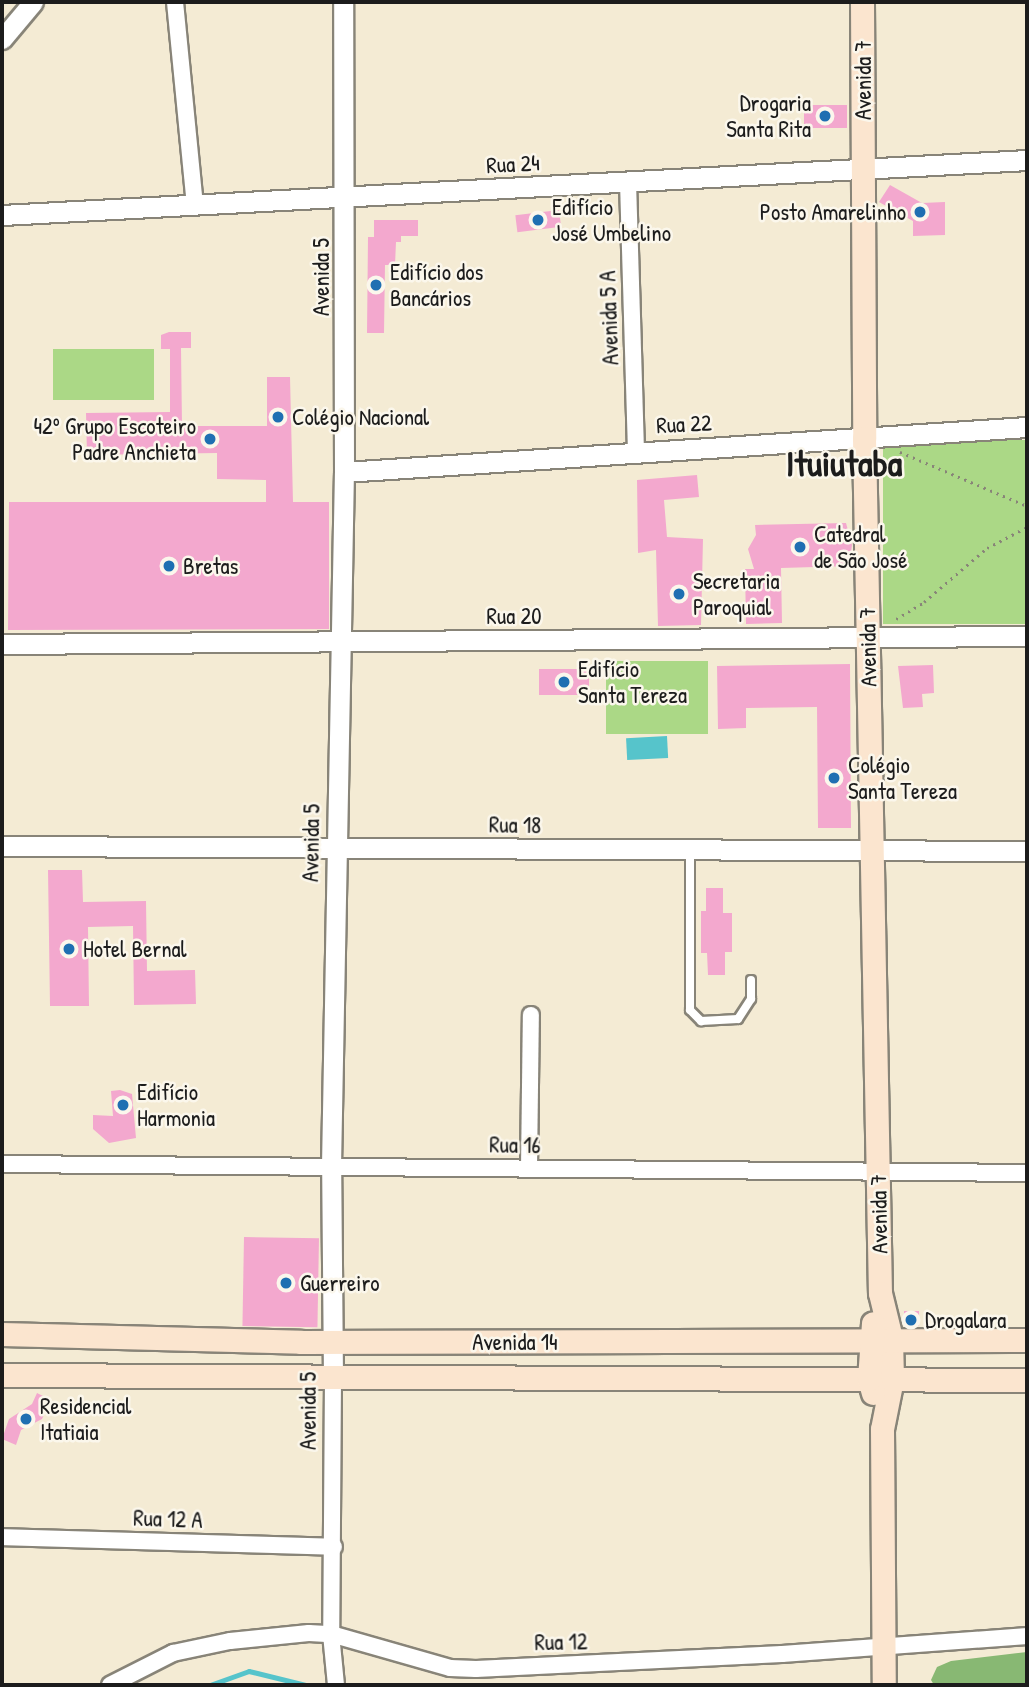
<!DOCTYPE html>
<meta charset="utf-8">
<style>
body{margin:0}
#map{position:relative;width:1029px;height:1687px;overflow:hidden;background:#f4ebd4;font-family:"Patrick Hand",sans-serif}
div>[style]{position:absolute}
.green>*{inset:0;background:#abd886;transform-origin:0 0}
.forest>*{inset:0;background:#88b873}
.water>*{inset:0;background:#56c4cb;transform-origin:0 0}
.stream>*{height:4.5px;margin:-2.25px;padding:0 2.25px;transform-origin:2.25px;border-radius:2.25px;background:#56c4cb}
.building>*{inset:0;background:#f3a8ce;transform-origin:0 0}
.path>*{height:2.5px;margin-top:-1.25px;transform-origin:0;background:repeating-linear-gradient(90deg,#888478 0 2px,transparent 0 7px)}
.roads{filter:drop-shadow(2px 0 #888478) drop-shadow(-2px 0 #888478) drop-shadow(0 2px #888478) drop-shadow(0 -2px #888478)}
.service>*{height:8px;margin:-4px;padding:0 4px;transform-origin:4px;border-radius:4px;background:#fff}
.minor>*{height:16px;margin:-8px;padding:0 8px;transform-origin:8px;border-radius:8px;background:#fff}
.tertiary>*{height:19px;margin:-9.5px;padding:0 9.5px;transform-origin:9.5px;border-radius:9.5px;background:#fff}
.secondary>*{height:23px;margin:-11.5px;padding:0 11.5px;transform-origin:11.5px;border-radius:11.5px;background:#fbe5cf}
.dots>*{width:19px;height:19px;translate:-50% -50%;box-sizing:border-box;border:4px solid #fbf7ec;border-radius:50%}
span{translate:-50% -50%;white-space:nowrap;text-align:center;line-height:1.15;-webkit-text-stroke:5px #fbf7ec;paint-order:stroke}
.street-label{font-size:23px;color:#1c1c1c}
.poi-label{font-size:23px;color:#1c1c1c}
.right{translate:-100% -50%;text-align:right}
.left{translate:0 -50%;text-align:left}
.town-label{font-size:37px;color:#1c1c1c;font-weight:700}
.frame{position:absolute;inset:0;border:4px solid #1c1c1c;pointer-events:none}
</style>
<div id="map">
<div class="green">
<div style="left:154px;top:349px;width:51px;height:101px;rotate:90deg"></div>
<div style="left:1027px;top:440px;width:184px;height:144px;rotate:90deg"></div>
<div style="left:708px;top:661px;width:73px;height:102px;rotate:90deg"></div>
</div>
<div class="forest">
<div style="clip-path:polygon(1027px 1652px,1027px 1685px,934px 1685px,931px 1680px,937px 1667px,951px 1661px)"></div>
</div>
<div class="water">
<div style="left:667px;top:736px;width:22px;height:41px;rotate:87deg"></div>
</div>
<div class="stream">
<div style="left:210px;top:1685px;width:41px;rotate:-19.7deg"></div>
<div style="left:249px;top:1671px;width:59px;rotate:13.8deg"></div>
<div style="left:1010px;top:1685px;width:16px"></div>
</div>
<div class="building">
<div style="left:804px;top:105px;width:43px;height:23px"></div>
<div style="clip-path:polygon(890px 185px,922px 203px,945px 202px,945px 235px,913px 236px,913px 221px,879px 202px)"></div>
<div style="left:559px;top:210px;width:17px;height:44px;rotate:83deg"></div>
<div style="clip-path:polygon(374px 220px,418px 220px,418px 236px,401px 236px,401px 242px,396px 242px,395px 265px,385px 265px,384px 333px,367px 333px,368px 237px,374px 237px)"></div>
<div style="clip-path:polygon(169px 332px,191px 332px,191px 348px,181px 348px,182px 426px,267px 426px,267px 377px,290px 377px,293px 502px,329px 502px,329px 629px,8px 630px,9px 502px,266px 502px,266px 480px,217px 479px,217px 453px,87px 455px,86px 413px,170px 412px,170px 349px,161px 349px,161px 335px)"></div>
<div style="clip-path:polygon(697px 475px,699px 497px,664px 500px,667px 537px,703px 539px,701px 625px,658px 626px,656px 550px,638px 553px,637px 480px)"></div>
<div style="clip-path:polygon(846px 523px,852px 545px,849px 566px,781px 568px,782px 623px,746px 624px,745px 569px,754px 569px,748px 549px,756px 535px,755px 525px)"></div>
<div style="clip-path:polygon(850px 664px,851px 828px,818px 828px,817px 707px,746px 708px,746px 728px,718px 729px,717px 666px)"></div>
<div style="clip-path:polygon(933px 665px,934px 693px,922px 694px,923px 707px,903px 708px,898px 666px)"></div>
<div style="left:539px;top:669px;width:50px;height:26px"></div>
<div style="clip-path:polygon(48px 870px,82px 870px,83px 902px,146px 901px,147px 971px,195px 970px,196px 1004px,134px 1005px,133px 926px,88px 927px,89px 1006px,50px 1006px)"></div>
<div style="clip-path:polygon(706px 888px,723px 888px,723px 913px,732px 913px,732px 952px,725px 952px,725px 975px,708px 975px,707px 953px,701px 953px,701px 911px,706px 911px)"></div>
<div style="clip-path:polygon(120px 1090px,132px 1094px,136px 1138px,109px 1143px,93px 1129px,93px 1115px,113px 1116px,111px 1091px)"></div>
<div style="left:244px;top:1237px;width:75px;height:89px;rotate:1deg"></div>
<div style="left:904px;top:1311px;width:15px;height:15px"></div>
<div style="clip-path:polygon(37px 1393px,51px 1400px,42px 1419px,21px 1430px,16px 1445px,2px 1439px,9px 1419px,32px 1404px)"></div>
</div>
<div class="path">
<div style="left:900px;top:452px;width:138px;rotate:23deg"></div>
<div style="left:896px;top:619px;width:33px;rotate:-31deg"></div>
<div style="left:924px;top:602px;width:83px;rotate:-40.6deg"></div>
<div style="left:987px;top:548px;width:45px;rotate:-27.7deg"></div>
</div>
<div class="roads">
<div class="service">
<div style="left:690px;top:851px;width:159px;rotate:90deg"></div>
<div style="left:690px;top:1010px;width:16px;rotate:45deg"></div>
<div style="left:701px;top:1021px;width:37px;rotate:-3deg"></div>
<div style="left:738px;top:1019px;width:24px;rotate:-57deg"></div>
<div style="left:751px;top:999px;width:19px;rotate:-90deg"></div>
</div>
<div class="minor">
<div style="left:175px;top:2px;width:204px;rotate:84.4deg"></div>
<div style="left:628px;top:182px;width:270px;rotate:88.3deg"></div>
<div style="left:2px;top:1164px;width:1025px;rotate:0.5deg"></div>
<div style="left:529px;top:1168px;width:153px;rotate:-89.3deg"></div>
<div style="left:333px;top:1378px;width:256px;rotate:90.4deg"></div>
<div style="left:331px;top:1634px;width:51px;rotate:84.4deg"></div>
<div style="left:2px;top:1537px;width:332px;rotate:1.7deg"></div>
<div style="left:110px;top:1685px;width:71px;rotate:-26.9deg"></div>
<div style="left:173px;top:1653px;width:58px;rotate:-11.9deg"></div>
<div style="left:230px;top:1641px;width:79px;rotate:-5.8deg"></div>
<div style="left:309px;top:1633px;width:22px;rotate:3deg"></div>
<div style="left:331px;top:1634px;width:124px;rotate:15.9deg"></div>
<div style="left:450px;top:1668px;width:26px;rotate:2deg"></div>
<div style="left:476px;top:1669px;width:306px;rotate:-2.8deg"></div>
<div style="left:782px;top:1654px;width:246px;rotate:-4.2deg"></div>
</div>
<div class="tertiary">
<div style="left:2px;top:39px;width:48px;rotate:-50deg"></div>
<div style="left:2px;top:215px;width:1026px;rotate:-3.07deg"></div>
<div style="left:344px;top:472px;width:684px;rotate:-3.77deg"></div>
<div style="left:2px;top:644px;width:1025px;rotate:-0.45deg"></div>
<div style="left:2px;top:846px;width:1025px;rotate:0.28deg"></div>
<div style="left:333px;top:1378px;width:212px;rotate:-90.5deg"></div>
<div style="left:331px;top:1166px;width:694px;rotate:-88.93deg"></div>
<div style="left:344px;top:472px;width:470px;rotate:-90.1deg"></div>
</div>
<div class="secondary">
<div style="left:862px;top:2px;width:436px;rotate:89.7deg"></div>
<div style="left:864px;top:438px;width:855px;rotate:88.93deg"></div>
<div style="left:880px;top:1293px;width:46px;rotate:76.3deg"></div>
<div style="left:891px;top:1338px;width:41px;rotate:88.6deg"></div>
<div style="left:892px;top:1379px;width:51px;rotate:101.3deg"></div>
<div style="left:882px;top:1429px;width:256px;rotate:89.6deg"></div>
<div style="left:2px;top:1334px;width:299px;rotate:1.5deg"></div>
<div style="left:301px;top:1342px;width:726px;rotate:-0.16deg"></div>
<div style="left:2px;top:1375px;width:1025px;rotate:0.28deg"></div>
<div style="left:873px;top:1393px;width:15px;rotate:-106deg"></div>
<div style="left:869px;top:1379px;width:56px;rotate:-85.9deg"></div>
</div>
</div>
<div class="dots">
<div style="left:825px;top:116px;background:#1f6fb2"></div>
<div style="left:920px;top:212px;background:#1f6fb2"></div>
<div style="left:538px;top:220px;background:#1f6fb2"></div>
<div style="left:376px;top:285px;background:#1f6fb2"></div>
<div style="left:278px;top:417px;background:#1f6fb2"></div>
<div style="left:210px;top:439px;background:#1f6fb2"></div>
<div style="left:800px;top:547px;background:#1f6fb2"></div>
<div style="left:169px;top:566px;background:#1f6fb2"></div>
<div style="left:679px;top:594px;background:#1f6fb2"></div>
<div style="left:564px;top:682px;background:#1f6fb2"></div>
<div style="left:834px;top:778px;background:#1f6fb2"></div>
<div style="left:69px;top:949px;background:#1f6fb2"></div>
<div style="left:123px;top:1105px;background:#1f6fb2"></div>
<div style="left:286px;top:1283px;background:#1f6fb2"></div>
<div style="left:911px;top:1320px;background:#1f6fb2"></div>
<div style="left:26px;top:1419px;background:#1f6fb2"></div>
</div>
<div class="street-label">
<span style="left:863px;top:80px;rotate:-90deg">Avenida 7</span>
<span style="left:513px;top:164px;rotate:-3deg">Rua 24</span>
<span style="left:321px;top:277px;rotate:-90deg">Avenida 5</span>
<span style="left:609px;top:318px;rotate:-92deg">Avenida 5 A</span>
<span style="left:684px;top:424px;rotate:-3deg">Rua 22</span>
<span style="left:514px;top:616px">Rua 20</span>
<span style="left:868px;top:647px;rotate:-91deg">Avenida 7</span>
<span style="left:515px;top:825px;rotate:1deg">Rua 18</span>
<span style="left:311px;top:843px;rotate:-89deg">Avenida 5</span>
<span style="left:515px;top:1145px;rotate:1deg">Rua 16</span>
<span style="left:879px;top:1214px;rotate:-91deg">Avenida 7</span>
<span style="left:515px;top:1342px">Avenida 14</span>
<span style="left:308px;top:1411px;rotate:-90deg">Avenida 5</span>
<span style="left:168px;top:1519px;rotate:2deg">Rua 12 A</span>
<span style="left:561px;top:1642px;rotate:-1deg">Rua 12</span>
</div>
<div class="poi-label">
<span class="right" style="left:811px;top:116px">Drogaria<br>Santa Rita</span>
<span class="left" style="left:552px;top:220px">Edifício<br>José Umbelino</span>
<span class="right" style="left:906px;top:212px">Posto Amarelinho</span>
<span class="left" style="left:390px;top:285px">Edifício dos<br>Bancários</span>
<span class="left" style="left:292px;top:417px">Colégio Nacional</span>
<span class="right" style="left:196px;top:439px">42º Grupo Escoteiro<br>Padre Anchieta</span>
<span class="left" style="left:814px;top:547px">Catedral<br>de São José</span>
<span class="left" style="left:183px;top:566px">Bretas</span>
<span class="left" style="left:693px;top:594px">Secretaria<br>Paroquial</span>
<span class="left" style="left:578px;top:682px">Edifício<br>Santa Tereza</span>
<span class="left" style="left:848px;top:778px">Colégio<br>Santa Tereza</span>
<span class="left" style="left:83px;top:949px">Hotel Bernal</span>
<span class="left" style="left:137px;top:1105px">Edifício<br>Harmonia</span>
<span class="left" style="left:300px;top:1283px">Guerreiro</span>
<span class="left" style="left:925px;top:1320px">Drogalara</span>
<span class="left" style="left:40px;top:1419px">Residencial<br>Itatiaia</span>
</div>
<div class="town-label">
<span style="left:844px;top:463px">Ituiutaba</span>
</div>
<div class="frame"></div>
</div>
